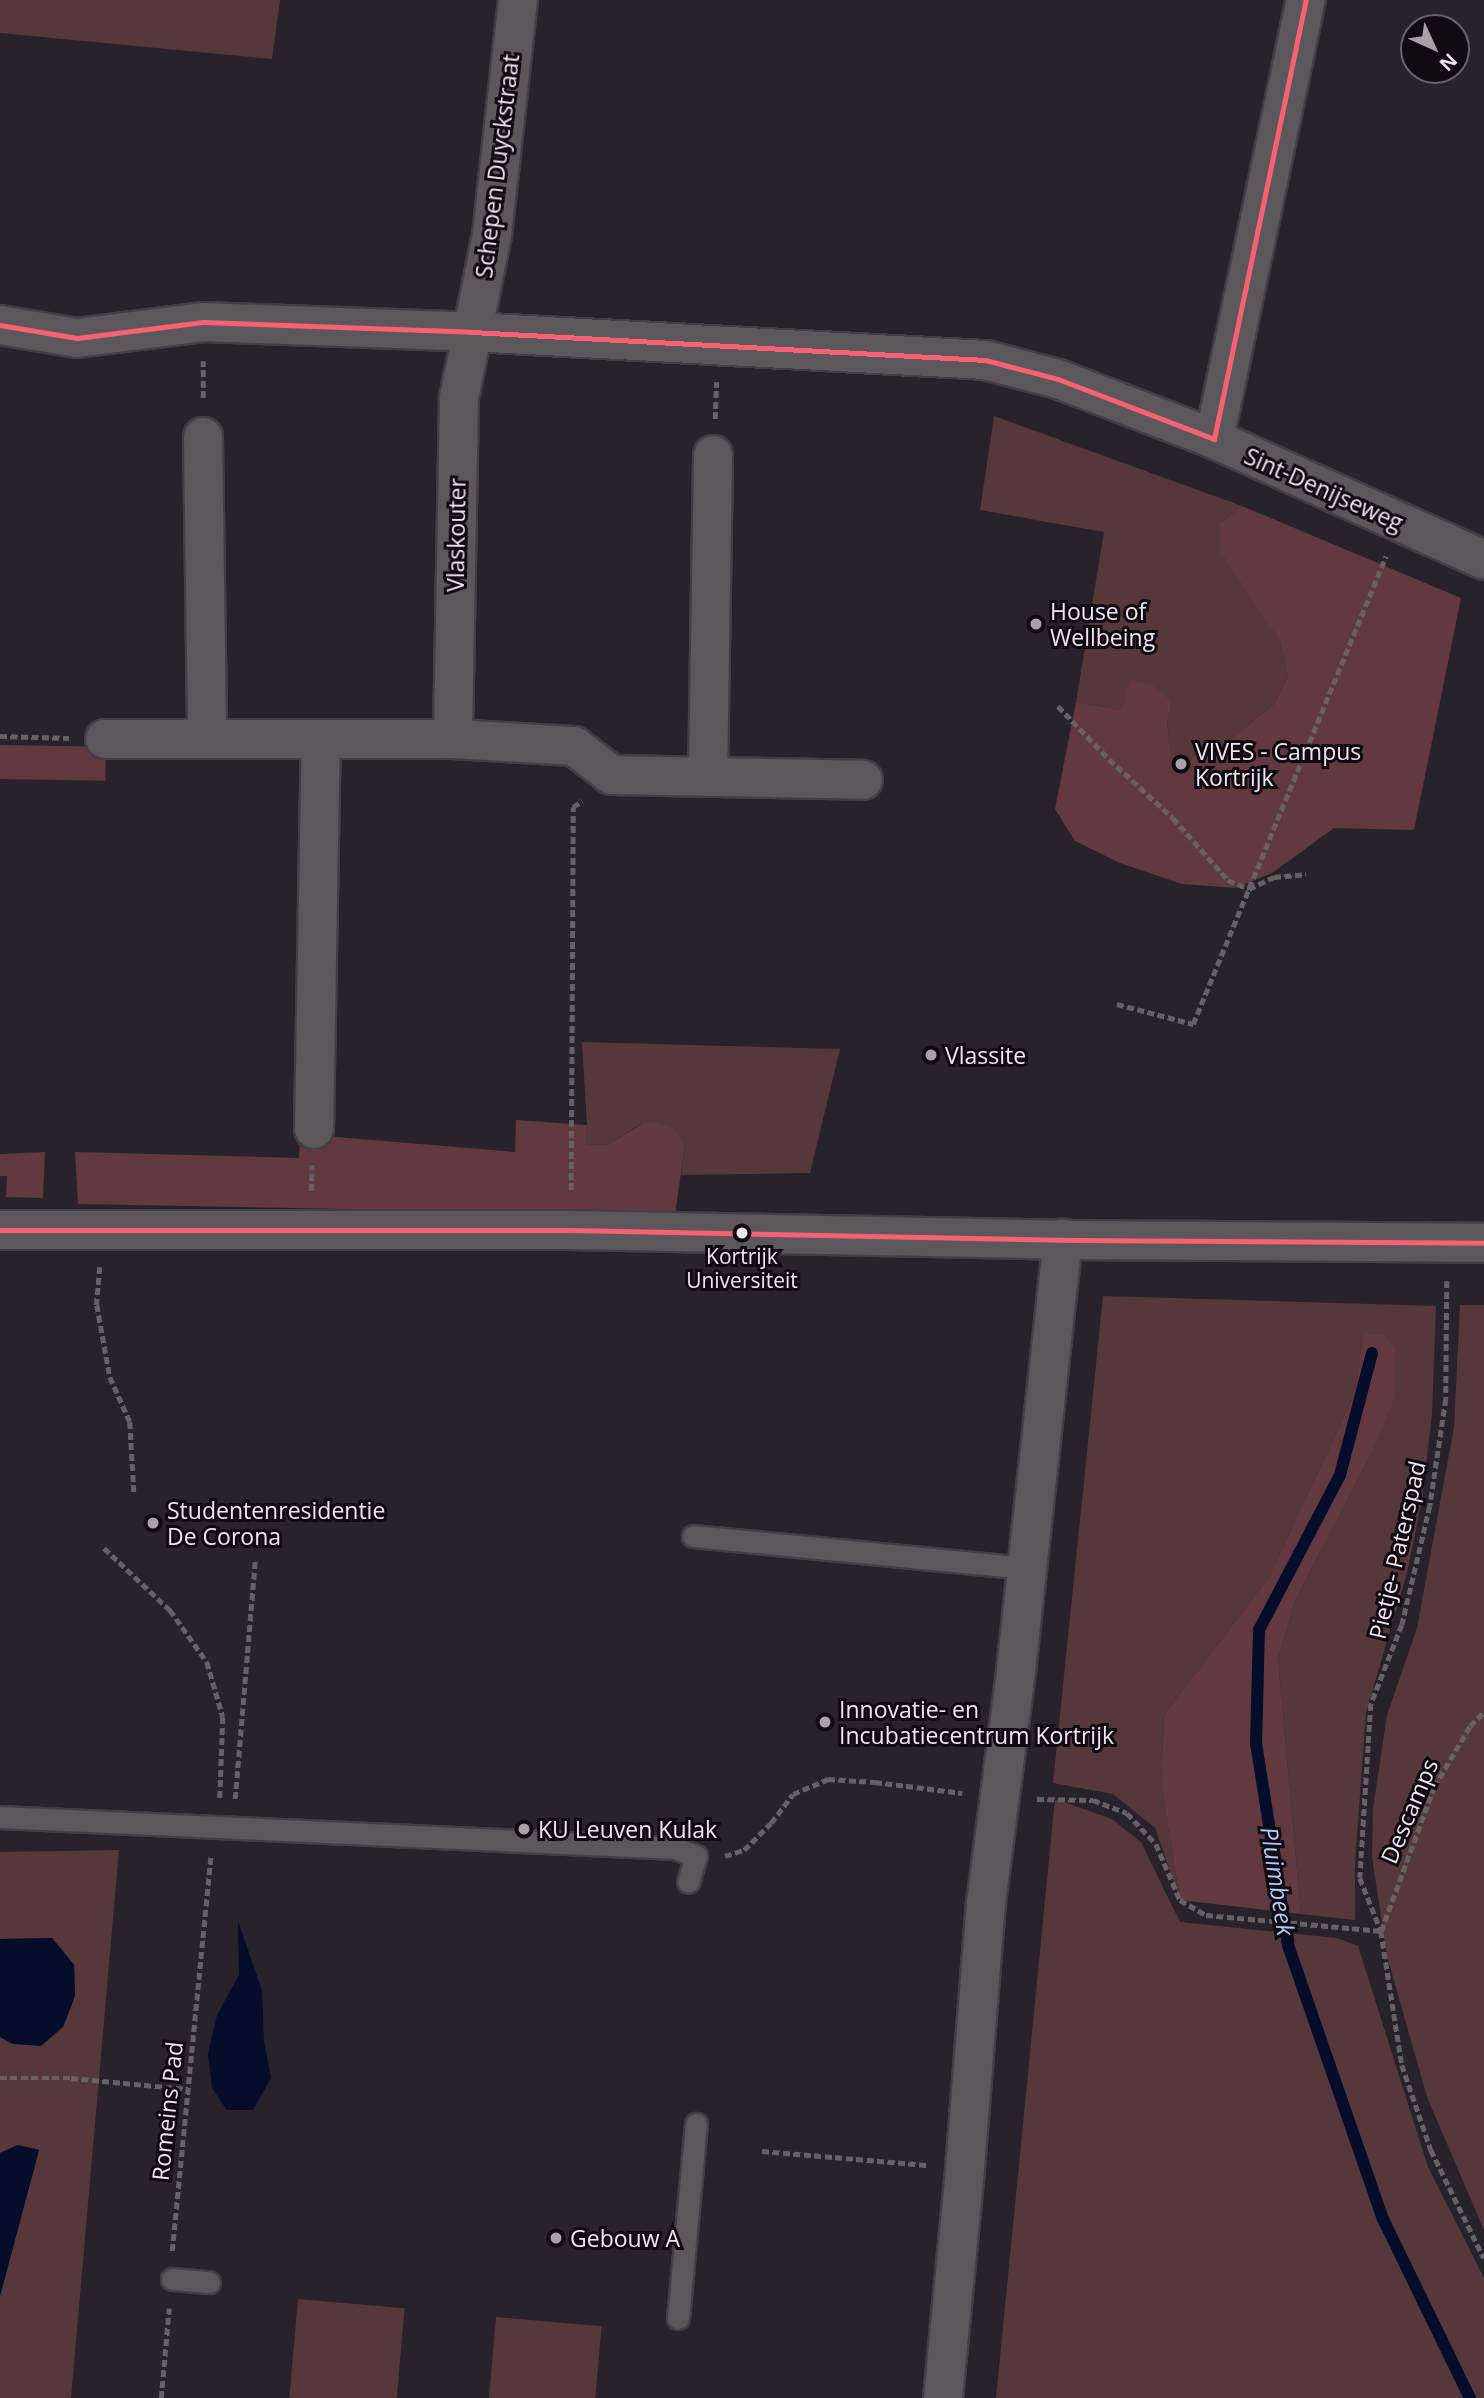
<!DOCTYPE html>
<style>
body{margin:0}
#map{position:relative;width:1484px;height:2398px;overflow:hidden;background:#28222a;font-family:"Open Sans",sans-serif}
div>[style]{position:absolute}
.green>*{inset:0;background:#56383b;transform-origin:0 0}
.forest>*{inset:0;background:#62393f;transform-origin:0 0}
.water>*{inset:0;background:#050d2a}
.stream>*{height:12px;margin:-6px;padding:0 6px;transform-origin:6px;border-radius:6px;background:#050d2a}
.path>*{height:4.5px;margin-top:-2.25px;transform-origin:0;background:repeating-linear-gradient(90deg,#656165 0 7px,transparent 0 10.5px)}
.roads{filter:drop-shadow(2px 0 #433e45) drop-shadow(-2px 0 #433e45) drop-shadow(0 2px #433e45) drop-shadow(0 -2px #433e45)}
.service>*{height:21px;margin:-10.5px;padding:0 10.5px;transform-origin:10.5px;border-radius:10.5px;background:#5b575a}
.minor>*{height:38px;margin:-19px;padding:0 19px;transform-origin:19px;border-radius:19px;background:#5b575a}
.bus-1>*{height:5px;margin:-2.5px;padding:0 2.5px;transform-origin:2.5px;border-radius:2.5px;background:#f86174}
.dots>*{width:19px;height:19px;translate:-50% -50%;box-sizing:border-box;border:4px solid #100a11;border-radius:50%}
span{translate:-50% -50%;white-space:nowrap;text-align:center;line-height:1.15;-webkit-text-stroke:6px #100a11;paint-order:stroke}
.bus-label{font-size:21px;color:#ede5f0}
.street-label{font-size:23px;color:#ede5f0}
.poi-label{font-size:23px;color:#ede5f0}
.left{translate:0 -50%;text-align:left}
.water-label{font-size:24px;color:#afc9fa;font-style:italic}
.north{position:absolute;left:1400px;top:14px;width:70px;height:70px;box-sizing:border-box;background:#100a11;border:2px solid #68626a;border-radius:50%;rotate:135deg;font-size:19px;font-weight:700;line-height:28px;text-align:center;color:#ede5f0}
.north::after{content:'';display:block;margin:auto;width:24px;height:32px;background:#a8a1ab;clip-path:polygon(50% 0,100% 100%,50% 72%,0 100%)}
</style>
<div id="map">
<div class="green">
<div style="clip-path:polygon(0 0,280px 0,272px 59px,0 33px)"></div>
<div style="clip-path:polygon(994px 416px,1242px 506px,1220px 523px,1252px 597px,1280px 641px,1288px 676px,1274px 704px,1222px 746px,1184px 759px,1171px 754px,1167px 723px,1172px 702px,1122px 710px,1076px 702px,1104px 532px,980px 510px)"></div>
<div style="clip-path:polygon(582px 1042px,840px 1049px,810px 1173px,681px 1175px,685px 1144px,641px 1124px,607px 1145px,584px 1144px,587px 1125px)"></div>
<div style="clip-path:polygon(1103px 1296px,1436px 1306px,1432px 1414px,1422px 1500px,1407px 1573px,1366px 1713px,1355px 1864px,1355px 1920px,1301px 1914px,1278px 1658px,1296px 1599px,1371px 1454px,1363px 1334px,1355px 1393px,1269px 1577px,1164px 1715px,1161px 1785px,1180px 1900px,1155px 1828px,1113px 1794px,1053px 1783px)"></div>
<div style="clip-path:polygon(1460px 1305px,1484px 1305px,1484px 2230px,1427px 2097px,1387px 1956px,1372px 1857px,1373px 1809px,1387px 1715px,1417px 1628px,1454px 1427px)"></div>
<div style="clip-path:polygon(1055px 1799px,1112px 1819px,1141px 1842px,1180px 1922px,1337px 1938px,1358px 1946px,1428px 2167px,1484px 2278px,1484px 2398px,996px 2398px)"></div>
<div style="clip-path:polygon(119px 1850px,71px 2398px,0 2398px,0 2296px,39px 2150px,18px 2145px,0 2153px,0 2037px,13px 2044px,63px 2027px,75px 1996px,74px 1965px,52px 1938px,0 1939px,0 1852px)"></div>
<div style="left:298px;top:2299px;width:107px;height:99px;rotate:5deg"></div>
<div style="left:496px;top:2317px;width:106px;height:81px;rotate:5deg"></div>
</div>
<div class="forest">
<div style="clip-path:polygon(1242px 506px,1461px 598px,1414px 830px,1334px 828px,1272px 873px,1236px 888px,1182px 884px,1120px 863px,1075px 841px,1055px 809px,1076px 702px,1122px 710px,1130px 680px,1151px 684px,1172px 702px,1167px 723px,1171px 754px,1184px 759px,1222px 746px,1274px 704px,1288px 676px,1280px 641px,1219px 549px,1220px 523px)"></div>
<div style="left:0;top:745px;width:106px;height:34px;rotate:1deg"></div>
<div style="clip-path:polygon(516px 1120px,587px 1125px,585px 1144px,607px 1145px,642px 1124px,654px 1122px,672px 1128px,685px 1144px,675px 1215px,78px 1204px,75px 1152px,299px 1158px,300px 1134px,515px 1152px)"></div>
<div style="clip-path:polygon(45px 1152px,43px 1198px,6px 1197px,7px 1176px,0 1176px,0 1154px)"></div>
<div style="clip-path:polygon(1363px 1334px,1384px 1335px,1395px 1349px,1395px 1397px,1371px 1454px,1296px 1599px,1278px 1658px,1301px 1914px,1180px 1900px,1161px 1785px,1164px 1715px,1269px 1577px,1355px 1393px)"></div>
</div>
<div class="water">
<div style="clip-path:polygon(238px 1921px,262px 1990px,264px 2041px,271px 2078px,253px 2110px,227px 2110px,212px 2088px,208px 2054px,217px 2015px,239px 1975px)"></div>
<div style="clip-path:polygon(52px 1938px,74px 1965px,75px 1996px,63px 2027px,41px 2046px,13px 2044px,0 2037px,0 1939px)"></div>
<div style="clip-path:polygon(18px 2145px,39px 2150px,0 2296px,0 2153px)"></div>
</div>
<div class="stream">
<div style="left:1372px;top:1353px;width:126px;rotate:104.7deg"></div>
<div style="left:1340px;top:1475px;width:175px;rotate:117.6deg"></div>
<div style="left:1259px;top:1630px;width:113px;rotate:91.5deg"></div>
<div style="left:1256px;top:1743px;width:205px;rotate:81deg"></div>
<div style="left:1288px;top:1945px;width:290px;rotate:70.9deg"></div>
<div style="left:1383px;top:2219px;width:199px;rotate:64.1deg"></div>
</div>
<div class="path">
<div style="left:203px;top:398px;width:37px;rotate:-90deg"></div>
<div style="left:715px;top:419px;width:37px;rotate:-88deg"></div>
<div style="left:1058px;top:706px;width:74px;rotate:46.1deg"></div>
<div style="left:1109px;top:759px;width:87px;rotate:42.7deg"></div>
<div style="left:1173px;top:818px;width:83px;rotate:48.4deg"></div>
<div style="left:1228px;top:880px;width:23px;rotate:23deg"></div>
<div style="left:1249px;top:889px;width:28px;rotate:-26deg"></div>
<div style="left:1274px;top:877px;width:32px;rotate:-5deg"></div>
<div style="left:0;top:736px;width:69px;rotate:1.7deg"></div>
<div style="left:1117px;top:1004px;width:79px;rotate:14.7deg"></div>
<div style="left:1193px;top:1024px;width:506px;rotate:-67.59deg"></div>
<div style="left:571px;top:1190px;width:383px;rotate:-89.7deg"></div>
<div style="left:573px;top:807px;width:11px;rotate:-34deg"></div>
<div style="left:311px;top:1191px;width:26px;rotate:-88deg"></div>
<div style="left:100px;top:1267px;width:38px;rotate:95deg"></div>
<div style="left:97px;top:1305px;width:73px;rotate:79.8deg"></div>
<div style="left:110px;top:1377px;width:49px;rotate:66deg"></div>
<div style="left:130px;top:1422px;width:70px;rotate:86.7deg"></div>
<div style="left:1447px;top:1281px;width:118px;rotate:90.5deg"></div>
<div style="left:1446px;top:1399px;width:108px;rotate:98.5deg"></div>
<div style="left:1430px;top:1506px;width:122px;rotate:103.2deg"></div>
<div style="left:1402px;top:1625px;width:85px;rotate:111.4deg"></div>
<div style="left:1371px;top:1704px;width:174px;rotate:93.6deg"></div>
<div style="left:1360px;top:1878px;width:57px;rotate:68.4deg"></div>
<div style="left:1381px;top:1931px;width:136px;rotate:81.1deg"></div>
<div style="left:1402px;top:2065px;width:90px;rotate:71.2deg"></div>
<div style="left:1431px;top:2150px;width:120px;rotate:63.9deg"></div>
<div style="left:104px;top:1548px;width:91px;rotate:43.2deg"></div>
<div style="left:170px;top:1610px;width:64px;rotate:54.6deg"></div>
<div style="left:207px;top:1662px;width:57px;rotate:73.8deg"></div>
<div style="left:223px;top:1717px;width:82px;rotate:92.1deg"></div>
<div style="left:235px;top:1799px;width:239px;rotate:-85.2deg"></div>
<div style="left:1037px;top:1799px;width:56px;rotate:1deg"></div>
<div style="left:1093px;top:1800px;width:36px;rotate:21deg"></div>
<div style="left:1127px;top:1813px;width:42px;rotate:46.9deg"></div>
<div style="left:1156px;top:1844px;width:61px;rotate:66.8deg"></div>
<div style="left:1180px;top:1900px;width:30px;rotate:30deg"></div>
<div style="left:1206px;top:1915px;width:176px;rotate:5.2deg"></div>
<div style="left:1381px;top:1931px;width:153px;rotate:-69.8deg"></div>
<div style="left:1434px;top:1787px;width:71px;rotate:-59.5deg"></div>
<div style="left:1470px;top:1726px;width:20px;rotate:-45deg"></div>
<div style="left:725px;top:1856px;width:20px;rotate:-18deg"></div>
<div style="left:744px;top:1850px;width:38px;rotate:-45deg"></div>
<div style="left:771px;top:1823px;width:36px;rotate:-53deg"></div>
<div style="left:793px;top:1794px;width:38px;rotate:-23deg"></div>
<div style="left:828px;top:1779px;width:47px;rotate:3.7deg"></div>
<div style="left:875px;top:1782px;width:88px;rotate:7.2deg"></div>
<div style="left:0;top:2078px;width:71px"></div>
<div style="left:71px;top:2078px;width:117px;rotate:5.4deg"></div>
<div style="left:762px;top:2151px;width:165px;rotate:4.9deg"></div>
<div style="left:172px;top:2251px;width:398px;rotate:-84.4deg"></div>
<div style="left:161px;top:2398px;width:90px;rotate:-84.9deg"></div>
</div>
<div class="roads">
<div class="service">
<div style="left:693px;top:1536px;width:337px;rotate:5.5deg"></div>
<div style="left:0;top:1817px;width:676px;rotate:2.63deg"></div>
<div style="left:675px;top:1848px;width:22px;rotate:21deg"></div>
<div style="left:696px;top:1856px;width:27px;rotate:107deg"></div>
<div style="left:172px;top:2279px;width:37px;rotate:5deg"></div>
<div style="left:678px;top:2318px;width:195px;rotate:-84.7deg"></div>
</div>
<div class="minor">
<div style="left:0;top:325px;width:78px;rotate:9.6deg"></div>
<div style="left:77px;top:338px;width:127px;rotate:-7.2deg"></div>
<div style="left:203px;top:322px;width:269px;rotate:2.1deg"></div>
<div style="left:472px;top:332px;width:514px;rotate:3.12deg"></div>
<div style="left:985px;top:360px;width:75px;rotate:14.6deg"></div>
<div style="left:1058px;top:379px;width:167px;rotate:21deg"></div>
<div style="left:1214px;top:439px;width:296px;rotate:24.1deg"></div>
<div style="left:203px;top:437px;width:300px;rotate:89.2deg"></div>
<div style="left:1214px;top:439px;width:449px;rotate:-78.2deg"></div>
<div style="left:105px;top:739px;width:348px"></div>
<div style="left:453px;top:739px;width:121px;rotate:3.3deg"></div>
<div style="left:574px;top:746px;width:48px;rotate:37.3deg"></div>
<div style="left:612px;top:775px;width:251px;rotate:1.1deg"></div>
<div style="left:453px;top:739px;width:341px;rotate:-89deg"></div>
<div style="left:459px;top:398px;width:166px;rotate:-78.6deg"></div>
<div style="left:492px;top:235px;width:236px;rotate:-83.7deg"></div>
<div style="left:708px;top:777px;width:322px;rotate:-89.1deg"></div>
<div style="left:314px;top:1129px;width:390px;rotate:-89deg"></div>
<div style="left:0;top:1230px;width:570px"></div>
<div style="left:570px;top:1230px;width:504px;rotate:1.14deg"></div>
<div style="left:1074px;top:1240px;width:410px;rotate:0.4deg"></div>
<div style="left:943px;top:2398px;width:230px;rotate:-84.5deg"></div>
<div style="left:965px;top:2169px;width:267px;rotate:-85.5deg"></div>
<div style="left:986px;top:1903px;width:234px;rotate:-82.6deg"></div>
<div style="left:1016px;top:1671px;width:435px;rotate:-83.8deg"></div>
</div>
</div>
<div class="bus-1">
<div style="left:0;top:325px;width:78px;rotate:9.6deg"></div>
<div style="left:77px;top:338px;width:127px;rotate:-7.2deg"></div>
<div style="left:203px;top:322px;width:269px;rotate:2.1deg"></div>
<div style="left:472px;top:332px;width:514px;rotate:3.12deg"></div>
<div style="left:985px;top:360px;width:75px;rotate:14.6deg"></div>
<div style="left:1058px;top:379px;width:167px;rotate:21deg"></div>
<div style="left:1214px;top:439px;width:449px;rotate:-78.2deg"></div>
<div style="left:0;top:1230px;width:570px"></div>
<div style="left:570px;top:1230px;width:504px;rotate:1.14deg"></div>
<div style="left:1074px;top:1240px;width:410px;rotate:0.4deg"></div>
</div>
<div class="dots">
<div style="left:1036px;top:624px;background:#a8a1ab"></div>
<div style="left:1181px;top:764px;background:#a8a1ab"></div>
<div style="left:931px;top:1055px;background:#a8a1ab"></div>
<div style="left:742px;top:1233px;background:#ede5f0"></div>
<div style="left:153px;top:1523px;background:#a8a1ab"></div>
<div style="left:825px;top:1722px;background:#a8a1ab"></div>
<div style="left:524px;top:1829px;background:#a8a1ab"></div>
<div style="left:556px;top:2238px;background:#a8a1ab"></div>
</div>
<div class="bus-label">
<span style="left:742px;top:1268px">Kortrijk<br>Universiteit</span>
</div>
<div class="street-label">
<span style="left:497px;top:166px;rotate:-83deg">Schepen Duyckstraat</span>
<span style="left:1324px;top:489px;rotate:24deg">Sint-Denijseweg</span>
<span style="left:456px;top:535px;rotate:-89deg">Vlaskouter</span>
<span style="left:1397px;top:1550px;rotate:-77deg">Pietje- Paterspad</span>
<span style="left:1409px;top:1811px;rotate:-67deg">Descamps</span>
<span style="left:167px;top:2111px;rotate:-84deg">Romeins Pad</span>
</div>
<div class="poi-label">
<span class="left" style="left:1050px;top:624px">House of<br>Wellbeing</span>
<span class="left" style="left:1195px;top:764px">VIVES - Campus<br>Kortrijk</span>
<span class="left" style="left:945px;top:1055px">Vlassite</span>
<span class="left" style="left:167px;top:1523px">Studentenresidentie<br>De Corona</span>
<span class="left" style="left:839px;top:1722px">Innovatie- en<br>Incubatiecentrum Kortrijk</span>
<span class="left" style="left:538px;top:1829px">KU Leuven Kulak</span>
<span class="left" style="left:570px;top:2238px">Gebouw A</span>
</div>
<div class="water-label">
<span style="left:1278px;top:1881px;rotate:81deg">Pluimbeek</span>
</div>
<div class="north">N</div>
</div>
